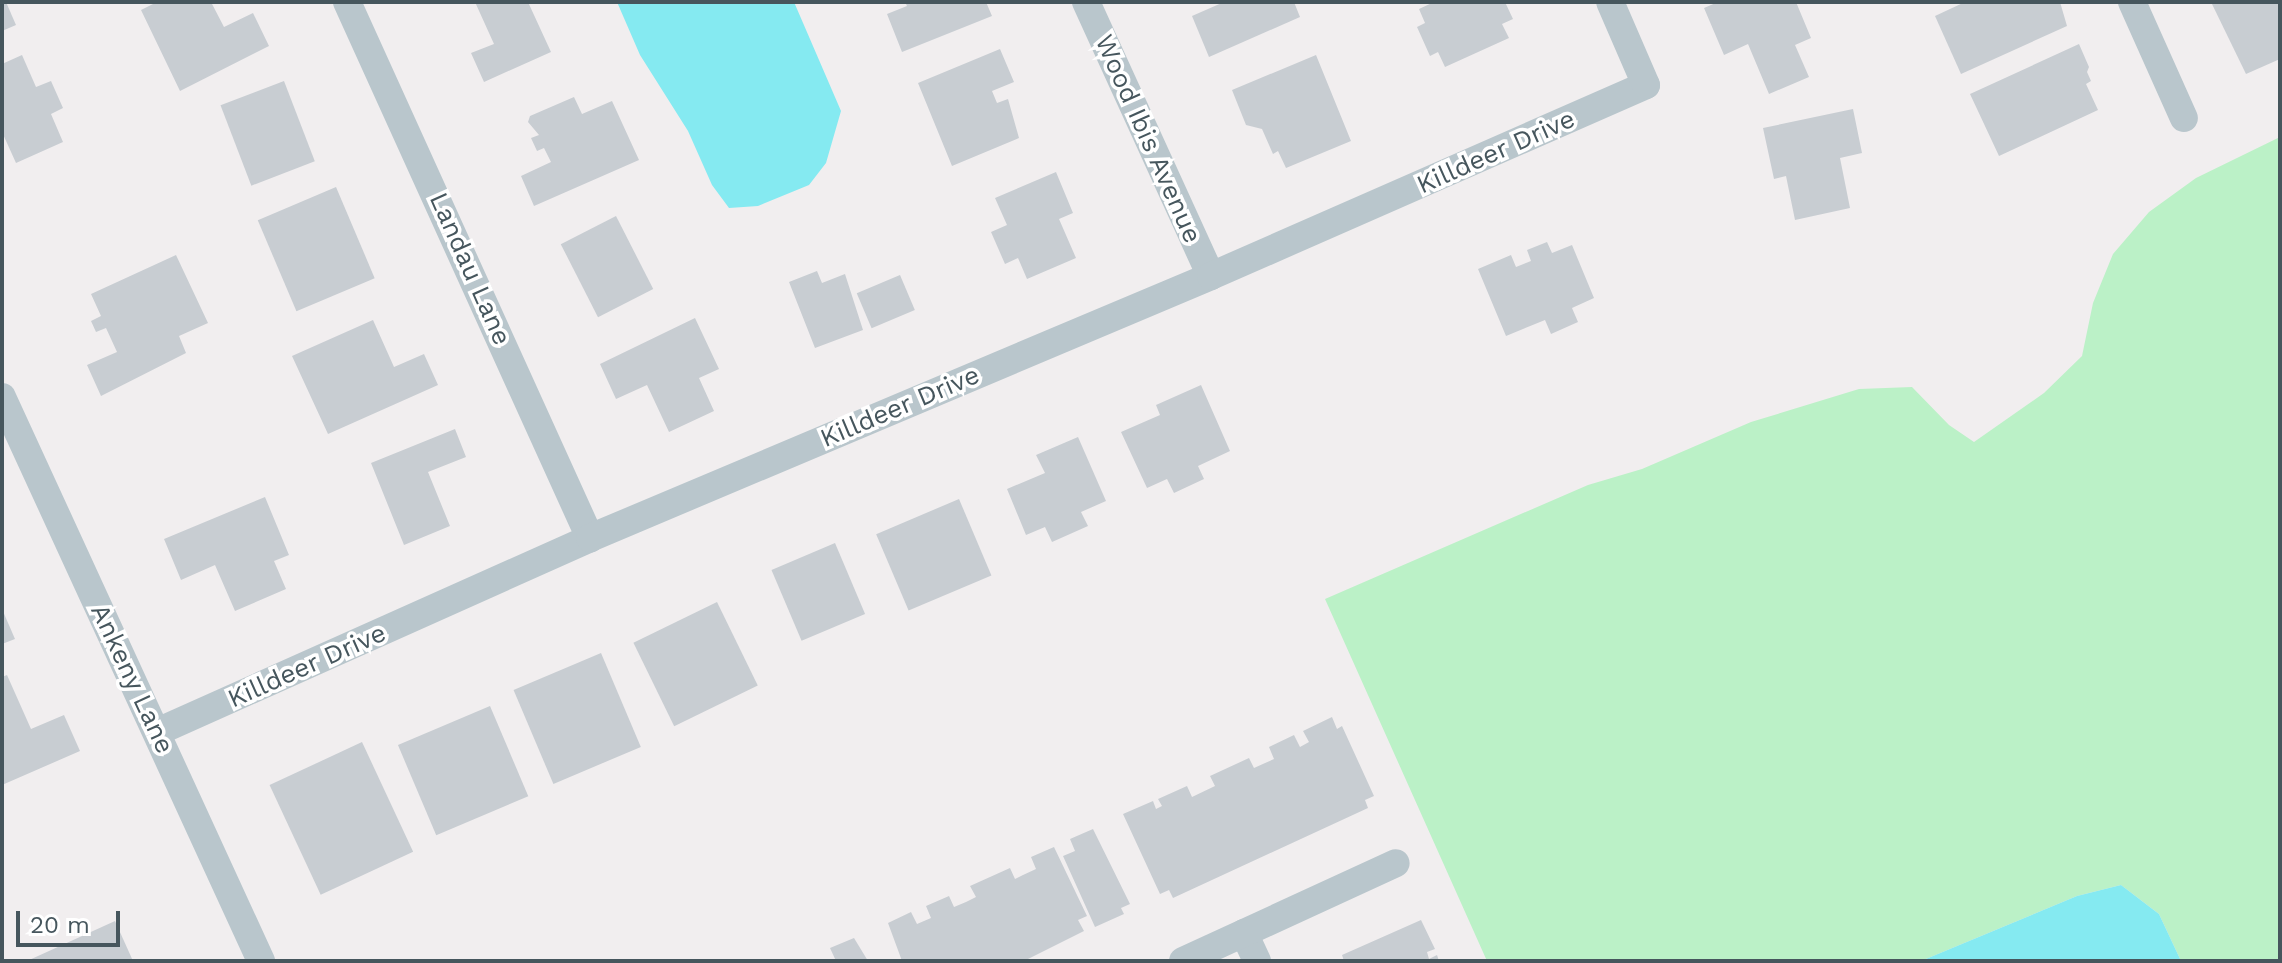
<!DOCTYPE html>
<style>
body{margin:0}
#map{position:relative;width:2282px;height:963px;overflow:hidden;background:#f1eeef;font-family:"Work Sans",sans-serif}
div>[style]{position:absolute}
.green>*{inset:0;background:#bbf1c7}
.water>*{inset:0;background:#85eaf1}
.building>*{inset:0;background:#c8cdd2;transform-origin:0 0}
.street>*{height:28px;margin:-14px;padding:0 14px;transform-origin:14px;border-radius:14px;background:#b9c6cc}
span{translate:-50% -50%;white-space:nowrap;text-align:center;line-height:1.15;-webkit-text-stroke:7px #fff;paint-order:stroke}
.street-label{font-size:26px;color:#46565d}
.frame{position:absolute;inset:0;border:4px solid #46565d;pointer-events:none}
.scale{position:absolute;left:16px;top:911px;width:104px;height:36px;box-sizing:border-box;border:4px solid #46565d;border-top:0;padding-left:10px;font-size:24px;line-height:28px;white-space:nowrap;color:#46565d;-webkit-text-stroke:6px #fff;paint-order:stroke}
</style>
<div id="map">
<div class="green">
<div style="clip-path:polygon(2280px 137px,2280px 961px,2181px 961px,2159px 914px,2121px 885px,2077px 896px,1921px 961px,1487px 961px,1325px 599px,1588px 485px,1642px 469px,1751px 422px,1859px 389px,1912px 387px,1949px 425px,1974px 442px,2044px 393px,2082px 356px,2093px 303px,2113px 254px,2149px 212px,2196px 178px)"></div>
</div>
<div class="water">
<div style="clip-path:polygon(617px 2px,794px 2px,841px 111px,826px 163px,809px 185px,758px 206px,729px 208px,712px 185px,688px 131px,640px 55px)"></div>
<div style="clip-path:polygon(2121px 885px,2159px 914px,2181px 961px,1921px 961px,2077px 896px)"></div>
</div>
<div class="building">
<div style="clip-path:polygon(2px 2px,6px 2px,16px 25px,2px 31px)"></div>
<div style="clip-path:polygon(157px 2px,211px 2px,224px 27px,253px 13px,269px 46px,180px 91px,141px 10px)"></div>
<div style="clip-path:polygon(475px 2px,528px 2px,551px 52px,484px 82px,471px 53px,494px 44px)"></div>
<div style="clip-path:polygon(905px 2px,986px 2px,992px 16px,902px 52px,887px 14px,907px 6px)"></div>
<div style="clip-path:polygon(1224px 2px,1294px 2px,1300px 17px,1209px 57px,1192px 16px)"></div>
<div style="clip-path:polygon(1434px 2px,1505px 2px,1513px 19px,1502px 24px,1509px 38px,1445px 67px,1438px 52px,1430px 56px,1417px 27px,1425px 23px,1419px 9px)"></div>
<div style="clip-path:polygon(1718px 2px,1796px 2px,1811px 38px,1795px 45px,1809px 77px,1769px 94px,1748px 44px,1724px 55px,1704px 8px)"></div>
<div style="clip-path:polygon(1965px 2px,2060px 2px,2067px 26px,1961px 74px,1935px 16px)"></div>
<div style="clip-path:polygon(2211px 2px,2280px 2px,2280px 59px,2246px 74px)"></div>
<div style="clip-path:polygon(2079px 44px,2089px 67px,2087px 72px,2091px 81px,2086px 84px,2098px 110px,1999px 156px,1970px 94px)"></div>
<div style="clip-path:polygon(1000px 49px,1014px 82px,992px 91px,997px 103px,1008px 99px,1019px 138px,952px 166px,918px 83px)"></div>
<div style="clip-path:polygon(22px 55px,36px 87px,51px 81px,63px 108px,51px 114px,63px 142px,16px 163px,2px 132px,2px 64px)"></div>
<div style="clip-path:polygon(1316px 55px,1351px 141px,1286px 168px,1278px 151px,1273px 154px,1262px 129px,1246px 125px,1232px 90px)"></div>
<div style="left:284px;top:81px;width:86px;height:68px;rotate:69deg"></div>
<div style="clip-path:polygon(574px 97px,582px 114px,612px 101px,639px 160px,534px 206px,521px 176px,551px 162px,544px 148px,537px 151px,531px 138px,539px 135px,528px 122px,530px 116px)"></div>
<div style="clip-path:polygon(1853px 109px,1862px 153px,1840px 158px,1850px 208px,1795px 220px,1786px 176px,1774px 179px,1763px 128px)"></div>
<div style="clip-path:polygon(1056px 172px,1073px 213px,1059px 219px,1076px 258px,1027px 279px,1018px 258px,1005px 264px,991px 232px,1007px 225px,995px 198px)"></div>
<div style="left:336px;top:187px;width:99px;height:85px;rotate:67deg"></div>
<div style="left:616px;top:216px;width:82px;height:62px;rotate:63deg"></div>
<div style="clip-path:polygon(1547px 242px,1552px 253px,1572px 245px,1594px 298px,1572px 308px,1578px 322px,1551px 334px,1545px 320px,1506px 336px,1478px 269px,1511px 255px,1516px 267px,1531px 261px,1527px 250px)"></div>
<div style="clip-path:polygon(176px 255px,208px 323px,179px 336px,186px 353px,101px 396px,87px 365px,117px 352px,106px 328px,96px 332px,91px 321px,101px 316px,91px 294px)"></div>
<div style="clip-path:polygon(817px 271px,822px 283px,845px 274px,863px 330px,815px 348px,789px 282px)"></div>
<div style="left:900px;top:275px;width:38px;height:47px;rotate:67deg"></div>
<div style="clip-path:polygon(695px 318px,719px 369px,699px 378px,714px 411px,669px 432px,647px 385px,616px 399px,600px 364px)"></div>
<div style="clip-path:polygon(373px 320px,394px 367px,424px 354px,438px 385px,328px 434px,292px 356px)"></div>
<div style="clip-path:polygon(1201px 385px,1230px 451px,1198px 466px,1204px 479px,1174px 493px,1167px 479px,1147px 488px,1121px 432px,1160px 415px,1156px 405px)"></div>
<div style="clip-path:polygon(455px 429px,466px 457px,428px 472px,450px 526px,404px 545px,371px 463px)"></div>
<div style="clip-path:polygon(1078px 437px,1106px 501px,1081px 512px,1088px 526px,1052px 542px,1045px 527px,1026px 535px,1007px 489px,1045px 473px,1036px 455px)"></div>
<div style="clip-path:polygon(265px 497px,289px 555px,274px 561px,286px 589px,235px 611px,215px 565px,181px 580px,164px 539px)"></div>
<div style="left:959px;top:499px;width:83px;height:90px;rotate:67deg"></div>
<div style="left:835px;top:543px;width:77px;height:69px;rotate:67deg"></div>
<div style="left:717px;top:602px;width:93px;height:93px;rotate:64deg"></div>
<div style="clip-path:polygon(2px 609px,15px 639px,2px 644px)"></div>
<div style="left:601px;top:653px;width:102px;height:95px;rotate:67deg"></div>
<div style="clip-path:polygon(7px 675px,31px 729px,64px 715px,80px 751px,2px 785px,2px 677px)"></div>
<div style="left:490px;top:706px;width:98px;height:100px;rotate:67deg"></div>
<div style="clip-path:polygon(1332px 717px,1337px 729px,1342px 726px,1374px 796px,1365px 800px,1368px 808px,1173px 898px,1169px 890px,1160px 894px,1123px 814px,1153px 801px,1156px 809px,1162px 806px,1158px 799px,1187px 786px,1192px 797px,1215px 786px,1210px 776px,1249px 758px,1254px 768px,1274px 759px,1269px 747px,1294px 735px,1300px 747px,1309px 742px,1303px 731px)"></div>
<div style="left:362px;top:742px;width:121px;height:102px;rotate:65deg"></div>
<div style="clip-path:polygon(1093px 829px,1130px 904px,1121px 908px,1124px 914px,1095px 927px,1063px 856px,1075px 851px,1070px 839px)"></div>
<div style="clip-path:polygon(1054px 847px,1087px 916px,1078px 920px,1084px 931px,1024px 961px,902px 961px,888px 923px,911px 912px,917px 924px,931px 918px,926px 906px,949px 896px,954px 907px,966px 902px,976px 897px,970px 886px,1010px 868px,1015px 879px,1023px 875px,1036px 869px,1031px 857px)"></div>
<div style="clip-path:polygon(1421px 920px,1435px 949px,1427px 952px,1429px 959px,1437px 955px,1439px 961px,1344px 961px,1342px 955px)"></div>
<div style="clip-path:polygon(115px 921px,133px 961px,27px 961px)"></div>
<div style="clip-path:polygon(854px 938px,868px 961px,836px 961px,830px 948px)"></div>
</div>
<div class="street">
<div style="left:347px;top:2px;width:589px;rotate:65.61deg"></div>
<div style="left:1086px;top:2px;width:301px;rotate:65.5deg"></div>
<div style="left:2132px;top:2px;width:127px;rotate:65.9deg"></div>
<div style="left:2px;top:397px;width:621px;rotate:65.33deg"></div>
<div style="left:157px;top:732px;width:474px;rotate:-24.1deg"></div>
<div style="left:590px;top:538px;width:674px;rotate:-22.87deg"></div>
<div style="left:1211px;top:276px;width:475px;rotate:-23.7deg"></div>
<div style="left:1646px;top:85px;width:90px;rotate:-113.4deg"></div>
<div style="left:1244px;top:933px;width:31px;rotate:65deg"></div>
<div style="left:1183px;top:961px;width:234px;rotate:-24.7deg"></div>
</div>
<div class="street-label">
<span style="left:1148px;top:139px;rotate:66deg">Wood Ibis Avenue</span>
<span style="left:1496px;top:152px;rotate:-24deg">Killdeer Drive</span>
<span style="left:470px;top:269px;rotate:66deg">Landau Lane</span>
<span style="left:900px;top:407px;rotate:-23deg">Killdeer Drive</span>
<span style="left:307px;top:666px;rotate:-24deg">Killdeer Drive</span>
<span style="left:132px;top:679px;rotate:65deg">Ankeny Lane</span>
</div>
<div class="frame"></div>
<div class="scale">20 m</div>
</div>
